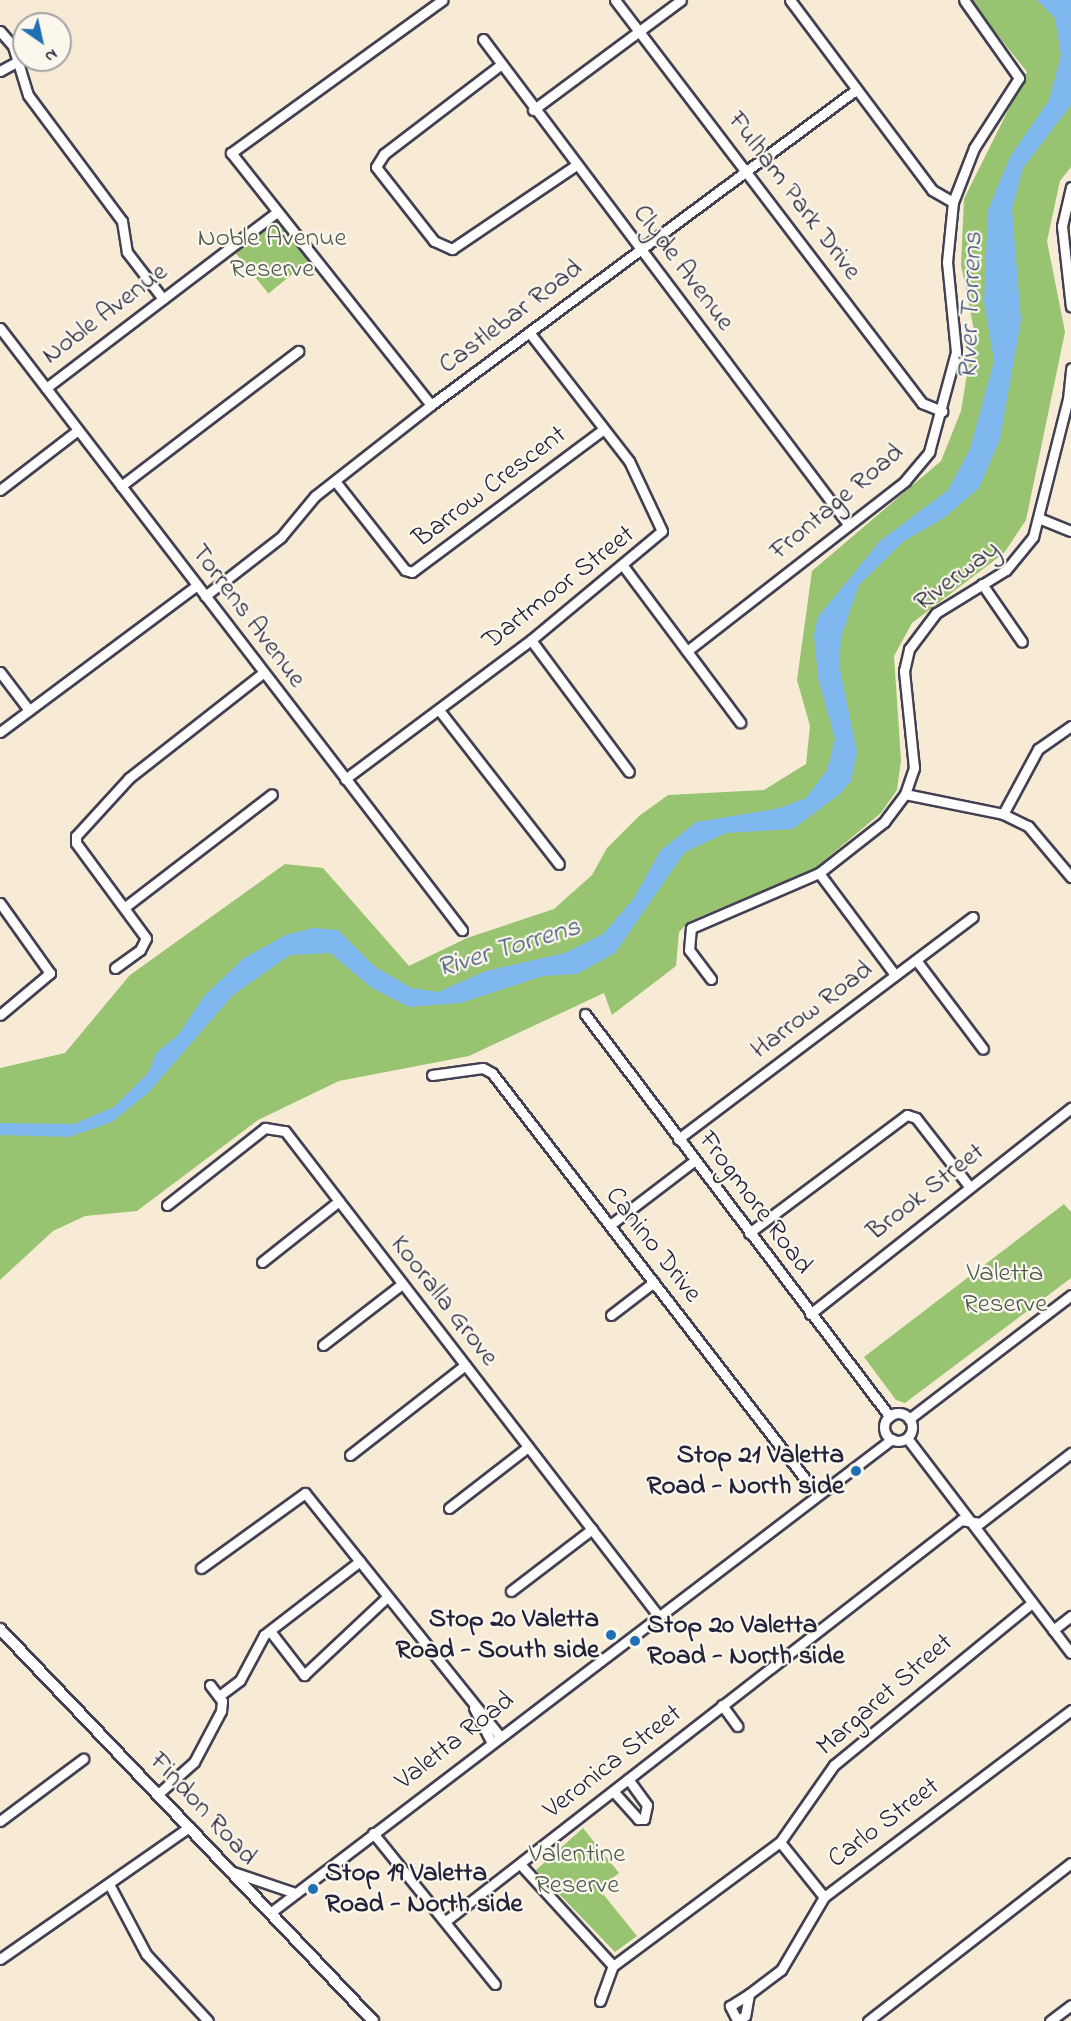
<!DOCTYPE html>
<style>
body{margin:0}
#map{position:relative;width:1071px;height:2021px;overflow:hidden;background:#f7ebd6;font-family:"Indie Flower",sans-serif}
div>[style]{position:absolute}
.green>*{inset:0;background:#98c370;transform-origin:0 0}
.water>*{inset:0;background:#7eb7ee}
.roads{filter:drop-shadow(2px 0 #424052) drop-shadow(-2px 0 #424052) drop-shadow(0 2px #424052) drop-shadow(0 -2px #424052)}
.minor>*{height:9px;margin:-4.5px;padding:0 4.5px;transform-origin:4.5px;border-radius:4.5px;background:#fff}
.minor>.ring{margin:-4.5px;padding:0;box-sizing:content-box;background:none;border:9px solid #fff;border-radius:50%}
.major>*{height:10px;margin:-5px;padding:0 5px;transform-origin:5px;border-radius:5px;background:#fff}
.dots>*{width:16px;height:16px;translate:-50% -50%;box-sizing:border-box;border:3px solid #fbf7ec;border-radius:50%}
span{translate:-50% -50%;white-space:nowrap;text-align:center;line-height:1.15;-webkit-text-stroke:4.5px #fbf7ec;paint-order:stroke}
.street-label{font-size:27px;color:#22223b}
.park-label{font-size:27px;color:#4b5a4e}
.poi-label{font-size:27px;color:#22223b;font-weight:700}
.right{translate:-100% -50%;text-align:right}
.left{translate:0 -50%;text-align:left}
.water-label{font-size:28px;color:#42567a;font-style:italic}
.north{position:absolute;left:12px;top:12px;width:60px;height:60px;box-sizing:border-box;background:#fbf7ec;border:2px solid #a4a2a5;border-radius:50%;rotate:146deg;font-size:16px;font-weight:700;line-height:24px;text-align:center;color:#22223b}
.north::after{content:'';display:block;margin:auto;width:21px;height:27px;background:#1f6fb2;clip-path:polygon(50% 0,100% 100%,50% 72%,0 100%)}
</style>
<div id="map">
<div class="green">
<div style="clip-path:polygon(970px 0,1071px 0,1071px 167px,1060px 181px,1047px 241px,1065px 332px,1026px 520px,1004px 553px,912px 623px,894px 656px,901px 760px,897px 790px,881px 813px,814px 869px,690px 921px,679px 932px,676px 966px,612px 1015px,604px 993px,469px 1056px,339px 1081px,258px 1120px,137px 1211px,85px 1216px,53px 1231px,0 1280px,0 1068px,65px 1053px,130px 975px,285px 864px,323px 868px,409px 966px,467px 938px,554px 909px,592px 875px,607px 848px,639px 816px,668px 795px,764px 790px,806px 764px,810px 726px,797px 680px,812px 571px,941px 461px,961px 411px,974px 330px,961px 265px,964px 199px,1027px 72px)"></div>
<div style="left:277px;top:212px;width:58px;height:58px;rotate:51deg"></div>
<div style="clip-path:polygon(1064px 1204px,1071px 1212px,1071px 1278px,905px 1403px,896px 1400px,864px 1357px)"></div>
<div style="clip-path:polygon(583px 1828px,619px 1873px,599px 1889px,637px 1936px,615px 1952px,536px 1870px)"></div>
</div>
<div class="water">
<div style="clip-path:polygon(1037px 0,1071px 0,1071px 105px,1023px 168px,1012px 209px,1021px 320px,1000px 439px,979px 488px,944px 518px,904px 541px,859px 585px,841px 637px,839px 665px,857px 752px,851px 781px,840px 794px,793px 829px,726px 833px,685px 852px,615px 953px,577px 974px,543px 976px,461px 1003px,409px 1007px,372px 988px,330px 953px,290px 955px,233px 995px,149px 1092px,112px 1122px,69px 1137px,0 1135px,0 1123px,74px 1124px,114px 1107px,148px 1073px,157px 1052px,179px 1034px,204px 996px,244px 958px,286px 935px,313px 928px,338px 930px,374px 966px,411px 988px,438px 992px,486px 971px,565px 953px,603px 934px,634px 898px,660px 851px,696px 822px,780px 808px,806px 798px,827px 770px,835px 739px,818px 678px,814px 634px,818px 617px,880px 541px,948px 490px,970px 449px,994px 361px,984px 302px,988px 210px,1010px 157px,1049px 100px,1061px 55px,1055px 18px)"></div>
</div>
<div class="roads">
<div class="minor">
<div style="left:615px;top:0;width:507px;rotate:52.7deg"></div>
<div style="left:922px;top:403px;width:22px;rotate:22deg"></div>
<div style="left:790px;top:0;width:237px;rotate:53.2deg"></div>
<div style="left:932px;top:190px;width:24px;rotate:30deg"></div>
<div style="left:0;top:31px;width:20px;rotate:49deg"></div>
<div style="left:13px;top:46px;width:51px;rotate:73deg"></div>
<div style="left:28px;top:95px;width:157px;rotate:53.3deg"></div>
<div style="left:122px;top:221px;width:31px;rotate:81deg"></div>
<div style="left:127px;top:252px;width:59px;rotate:52.5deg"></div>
<div style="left:483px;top:39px;width:607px;rotate:53.04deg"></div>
<div style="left:499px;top:66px;width:145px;rotate:142.6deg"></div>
<div style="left:384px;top:154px;width:15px;rotate:122deg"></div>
<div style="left:376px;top:167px;width:94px;rotate:51.9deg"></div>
<div style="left:434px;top:241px;width:20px;rotate:24deg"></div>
<div style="left:452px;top:249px;width:150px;rotate:-34.1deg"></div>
<div style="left:0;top:71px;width:21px;rotate:-29deg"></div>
<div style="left:533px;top:110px;width:184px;rotate:-36.6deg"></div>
<div style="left:1071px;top:187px;width:40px;rotate:103deg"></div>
<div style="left:1062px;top:226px;width:81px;rotate:83.7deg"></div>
<div style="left:0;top:328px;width:759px;rotate:52.5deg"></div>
<div style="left:46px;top:388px;width:290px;rotate:-37.3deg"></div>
<div style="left:431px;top:405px;width:322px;rotate:-128.4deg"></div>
<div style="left:231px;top:153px;width:261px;rotate:-35.9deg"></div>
<div style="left:335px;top:481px;width:113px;rotate:51.8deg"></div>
<div style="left:405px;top:570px;width:7px;rotate:16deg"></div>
<div style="left:412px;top:572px;width:239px;rotate:-36.7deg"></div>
<div style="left:121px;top:486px;width:223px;rotate:-37.3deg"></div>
<div style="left:0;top:490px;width:98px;rotate:-37.6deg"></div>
<div style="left:1041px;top:519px;width:32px;rotate:22deg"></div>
<div style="left:624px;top:567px;width:194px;rotate:53.2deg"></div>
<div style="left:982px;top:584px;width:70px;rotate:55.4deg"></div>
<div style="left:205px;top:596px;width:96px;rotate:-37.8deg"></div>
<div style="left:281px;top:537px;width:53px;rotate:-50.3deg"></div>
<div style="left:315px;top:496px;width:147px;rotate:-38.1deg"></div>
<div style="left:431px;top:405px;width:530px;rotate:-36.57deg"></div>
<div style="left:531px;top:640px;width:164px;rotate:53.4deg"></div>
<div style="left:687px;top:651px;width:276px;rotate:-37.9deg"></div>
<div style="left:905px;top:481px;width:38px;rotate:-50deg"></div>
<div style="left:929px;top:452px;width:104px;rotate:-74.9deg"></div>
<div style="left:956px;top:352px;width:90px;rotate:-95.7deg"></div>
<div style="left:947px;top:262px;width:60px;rotate:-84.3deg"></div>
<div style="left:953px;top:202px;width:58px;rotate:-68.7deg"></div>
<div style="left:974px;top:148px;width:83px;rotate:-57.3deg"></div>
<div style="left:1019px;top:78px;width:95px;rotate:-125.2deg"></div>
<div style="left:0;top:672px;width:48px;rotate:52.7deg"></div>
<div style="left:439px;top:710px;width:195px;rotate:52.1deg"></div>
<div style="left:0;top:732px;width:246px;rotate:-36.7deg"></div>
<div style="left:345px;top:779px;width:232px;rotate:-36.8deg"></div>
<div style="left:531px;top:640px;width:170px;rotate:-39.8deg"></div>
<div style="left:662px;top:531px;width:77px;rotate:-115.2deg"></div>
<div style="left:629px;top:461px;width:163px;rotate:-127.8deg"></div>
<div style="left:905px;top:794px;width:100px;rotate:11.5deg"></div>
<div style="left:1003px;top:814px;width:28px;rotate:26deg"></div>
<div style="left:1028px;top:826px;width:67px;rotate:49.9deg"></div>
<div style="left:1003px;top:814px;width:74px;rotate:-61.7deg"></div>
<div style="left:1038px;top:749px;width:40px;rotate:-34.9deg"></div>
<div style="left:819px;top:873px;width:127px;rotate:53.3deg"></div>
<div style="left:0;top:903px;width:86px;rotate:54.5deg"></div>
<div style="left:50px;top:973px;width:65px;rotate:140deg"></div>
<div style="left:125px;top:907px;width:185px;rotate:-37.5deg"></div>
<div style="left:916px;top:960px;width:111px;rotate:53deg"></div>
<div style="left:115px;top:968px;width:31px;rotate:-36deg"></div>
<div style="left:140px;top:950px;width:13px;rotate:-63deg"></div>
<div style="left:146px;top:938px;width:118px;rotate:-126.4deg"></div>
<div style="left:76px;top:843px;width:7px;rotate:-90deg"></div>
<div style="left:76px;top:836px;width:79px;rotate:-47.6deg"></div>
<div style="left:129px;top:778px;width:170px;rotate:-38.1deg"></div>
<div style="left:711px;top:979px;width:36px;rotate:-127deg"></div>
<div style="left:689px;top:950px;width:22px;rotate:-85deg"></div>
<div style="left:691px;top:928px;width:139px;rotate:-23.3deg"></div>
<div style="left:819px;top:873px;width:83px;rotate:-38.1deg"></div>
<div style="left:884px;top:822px;width:35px;rotate:-53deg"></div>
<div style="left:905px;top:794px;width:28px;rotate:-71deg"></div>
<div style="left:914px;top:768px;width:98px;rotate:-95.9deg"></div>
<div style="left:904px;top:671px;width:23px;rotate:-77deg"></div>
<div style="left:909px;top:649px;width:45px;rotate:-53.1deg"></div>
<div style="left:936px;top:613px;width:82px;rotate:-31.6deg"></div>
<div style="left:1006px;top:570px;width:43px;rotate:-50.7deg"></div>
<div style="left:1033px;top:537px;width:142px;rotate:-75.8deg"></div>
<div style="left:1068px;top:399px;width:31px;rotate:-84deg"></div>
<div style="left:585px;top:1014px;width:505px;rotate:52.88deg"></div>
<div style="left:432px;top:1075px;width:51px;rotate:-7.8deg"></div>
<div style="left:483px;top:1068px;width:10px;rotate:29deg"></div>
<div style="left:492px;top:1073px;width:530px;rotate:52.35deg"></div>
<div style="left:678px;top:1139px;width:369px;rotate:-37deg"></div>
<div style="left:167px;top:1205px;width:125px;rotate:-38.2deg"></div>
<div style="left:265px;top:1128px;width:20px;rotate:9deg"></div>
<div style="left:285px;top:1131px;width:610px;rotate:52.4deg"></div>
<div style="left:610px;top:1225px;width:106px;rotate:-37.3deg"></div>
<div style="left:749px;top:1233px;width:197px;rotate:-36.8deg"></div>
<div style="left:907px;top:1115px;width:9px;rotate:18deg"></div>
<div style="left:916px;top:1118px;width:86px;rotate:52.1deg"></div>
<div style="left:262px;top:1262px;width:98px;rotate:-38.4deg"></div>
<div style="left:810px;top:1314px;width:333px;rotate:-38.3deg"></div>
<div style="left:611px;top:1315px;width:54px;rotate:-37.5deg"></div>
<div style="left:323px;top:1345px;width:100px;rotate:-37.7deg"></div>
<div class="ring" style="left:884px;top:1413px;width:19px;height:19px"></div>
<div style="left:909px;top:1419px;width:204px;rotate:-37.4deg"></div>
<div style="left:907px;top:1438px;width:270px;rotate:52.7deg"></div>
<div style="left:350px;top:1455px;width:146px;rotate:-38deg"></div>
<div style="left:449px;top:1508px;width:100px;rotate:-37.7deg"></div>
<div style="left:201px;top:1568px;width:128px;rotate:-35.8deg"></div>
<div style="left:305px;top:1493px;width:310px;rotate:51.3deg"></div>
<div style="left:511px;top:1591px;width:102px;rotate:-37.4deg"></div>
<div style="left:1053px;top:1630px;width:23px;rotate:-38deg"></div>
<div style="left:270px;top:1631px;width:56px;rotate:52.3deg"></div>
<div style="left:304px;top:1675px;width:114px;rotate:-43.2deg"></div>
<div style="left:219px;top:1696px;width:26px;rotate:-37deg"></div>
<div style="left:240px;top:1680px;width:51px;rotate:-61.9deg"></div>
<div style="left:264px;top:1635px;width:121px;rotate:-37.6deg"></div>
<div style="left:722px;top:1705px;width:26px;rotate:54deg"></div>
<div style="left:474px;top:1708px;width:37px;rotate:63deg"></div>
<div style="left:613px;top:1791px;width:38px;rotate:48deg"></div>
<div style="left:638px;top:1819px;width:6px"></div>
<div style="left:644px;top:1819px;width:14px;rotate:-78deg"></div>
<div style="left:647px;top:1805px;width:32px;rotate:-126deg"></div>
<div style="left:158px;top:1794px;width:48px;rotate:-41.6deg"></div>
<div style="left:194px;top:1762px;width:58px;rotate:-62.1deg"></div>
<div style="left:221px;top:1711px;width:10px;rotate:-84deg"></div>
<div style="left:222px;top:1701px;width:20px;rotate:-127deg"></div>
<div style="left:0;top:1821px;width:104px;rotate:-36.8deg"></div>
<div style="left:373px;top:1833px;width:194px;rotate:51.1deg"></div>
<div style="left:780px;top:1842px;width:70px;rotate:51.3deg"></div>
<div style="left:520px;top:1864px;width:138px;rotate:47.6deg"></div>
<div style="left:230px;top:1871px;width:69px;rotate:18.7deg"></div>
<div style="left:109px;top:1884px;width:79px;rotate:62.1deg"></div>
<div style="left:146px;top:1954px;width:91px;rotate:47.2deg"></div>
<div style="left:270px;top:1913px;width:782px;rotate:-37.31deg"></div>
<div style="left:447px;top:1920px;width:651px;rotate:-37.89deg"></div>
<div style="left:961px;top:1520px;width:19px;rotate:9deg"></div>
<div style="left:980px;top:1523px;width:115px;rotate:-37.6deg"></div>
<div style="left:0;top:1959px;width:231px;rotate:-34.9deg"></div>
<div style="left:749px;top:1994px;width:40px;rotate:-37deg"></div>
<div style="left:781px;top:1970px;width:85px;rotate:-59.5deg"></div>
<div style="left:824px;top:1897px;width:310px;rotate:-37.1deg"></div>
<div style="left:749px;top:1994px;width:22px;rotate:100deg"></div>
<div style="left:745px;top:2016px;width:9px;rotate:153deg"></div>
<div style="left:737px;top:2020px;width:16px;rotate:-117deg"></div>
<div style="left:730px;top:2006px;width:22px;rotate:-32deg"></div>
<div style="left:600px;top:2001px;width:37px;rotate:-70deg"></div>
<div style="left:613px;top:1966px;width:208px;rotate:-36.6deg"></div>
<div style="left:780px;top:1842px;width:94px;rotate:-55deg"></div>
<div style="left:834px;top:1765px;width:256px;rotate:-39.3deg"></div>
<div style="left:868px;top:2021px;width:257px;rotate:-37.9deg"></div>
<div style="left:1050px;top:2021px;width:26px;rotate:-37deg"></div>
</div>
<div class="major">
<div style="left:0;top:1629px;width:541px;rotate:46.42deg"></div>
</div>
</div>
<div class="dots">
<div style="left:856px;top:1471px;background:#1f6fb2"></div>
<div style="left:611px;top:1635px;background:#1f6fb2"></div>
<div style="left:635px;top:1641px;background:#1f6fb2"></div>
<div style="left:313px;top:1889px;background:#1f6fb2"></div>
</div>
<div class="street-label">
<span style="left:794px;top:196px;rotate:53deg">Fulham Park Drive</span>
<span style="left:683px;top:268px;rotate:53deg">Clyde Avenue</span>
<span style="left:105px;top:314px;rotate:-37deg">Noble Avenue</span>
<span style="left:511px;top:317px;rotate:-37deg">Castlebar Road</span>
<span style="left:490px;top:487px;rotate:-37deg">Barrow Crescent</span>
<span style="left:837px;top:502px;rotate:-40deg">Frontage Road</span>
<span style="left:957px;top:576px;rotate:-37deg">Riverway</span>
<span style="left:559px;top:588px;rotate:-38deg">Dartmoor Street</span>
<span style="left:248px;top:616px;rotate:53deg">Torrens Avenue</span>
<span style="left:812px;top:1010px;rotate:-37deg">Harrow Road</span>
<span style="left:926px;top:1192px;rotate:-38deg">Brook Street</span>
<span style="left:755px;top:1203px;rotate:53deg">Frogmore Road</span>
<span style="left:653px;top:1245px;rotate:52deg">Canino Drive</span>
<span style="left:444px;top:1301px;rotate:52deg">Kooralla Grove</span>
<span style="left:885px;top:1695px;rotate:-41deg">Margaret Street</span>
<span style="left:455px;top:1741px;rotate:-38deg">Valetta Road</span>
<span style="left:613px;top:1762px;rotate:-38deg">Veronica Street</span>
<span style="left:203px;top:1809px;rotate:47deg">Findon Road</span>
<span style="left:884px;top:1823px;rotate:-37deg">Carlo Street</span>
</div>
<div class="park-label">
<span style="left:272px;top:254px">Noble Avenue<br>Reserve</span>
<span style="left:1005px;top:1289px">Valetta<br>Reserve</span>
<span style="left:577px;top:1870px">Valentine<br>Reserve</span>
</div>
<div class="poi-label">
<span class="right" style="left:844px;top:1471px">Stop 21 Valetta<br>Road - North side</span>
<span class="right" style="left:599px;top:1635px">Stop 20 Valetta<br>Road - South side</span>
<span class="left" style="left:647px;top:1641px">Stop 20 Valetta<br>Road - North side</span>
<span class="left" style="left:325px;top:1889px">Stop 19 Valetta<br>Road - North side</span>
</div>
<div class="water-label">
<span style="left:972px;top:306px;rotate:-88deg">River Torrens</span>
<span style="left:509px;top:949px;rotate:-17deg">River Torrens</span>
</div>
<div class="north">N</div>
</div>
